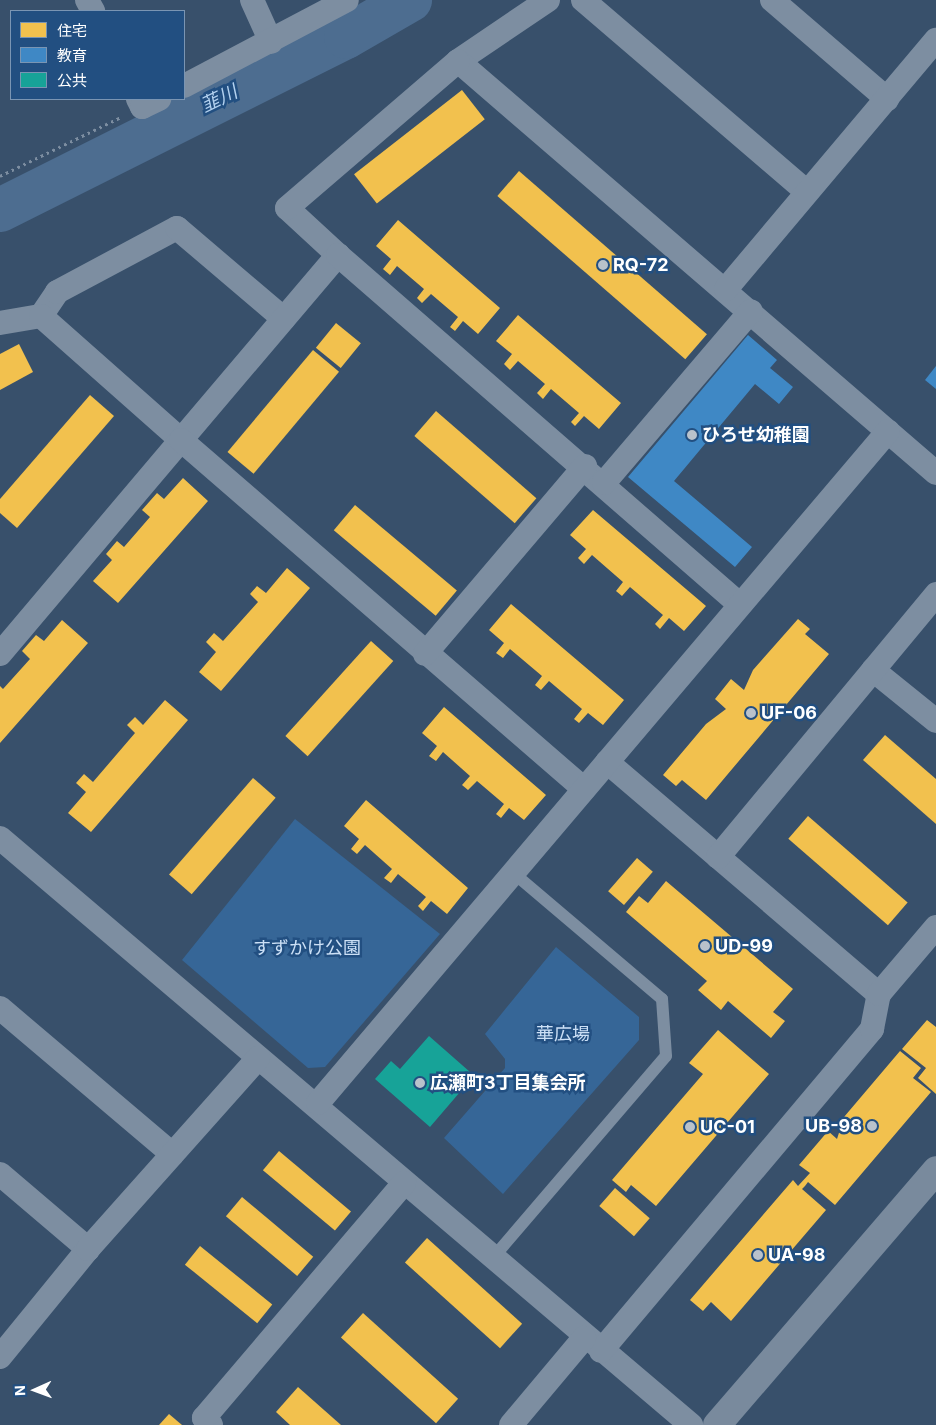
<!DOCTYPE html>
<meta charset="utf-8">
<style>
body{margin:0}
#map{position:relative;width:936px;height:1425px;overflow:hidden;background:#38506b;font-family:Inter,"Noto Sans JP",sans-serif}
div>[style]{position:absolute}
.green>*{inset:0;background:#366697}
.homes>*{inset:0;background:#f2c14e;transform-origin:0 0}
.schools>*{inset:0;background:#3f88c5}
.public>*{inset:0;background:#17a398}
.river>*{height:44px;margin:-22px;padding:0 22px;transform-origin:22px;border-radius:22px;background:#4d6d90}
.path>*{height:3px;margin-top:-1.5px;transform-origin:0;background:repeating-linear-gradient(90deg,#7d8ea1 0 2.5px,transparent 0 6.5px)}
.lane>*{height:12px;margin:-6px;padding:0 6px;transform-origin:6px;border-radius:6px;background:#7d8ea1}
.street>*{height:24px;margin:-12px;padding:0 12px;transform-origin:12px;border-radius:12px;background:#7d8ea1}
.secondary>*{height:28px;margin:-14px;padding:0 14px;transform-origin:14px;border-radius:14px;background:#798a9d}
.dots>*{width:14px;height:14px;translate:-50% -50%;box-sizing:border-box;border:2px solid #224f81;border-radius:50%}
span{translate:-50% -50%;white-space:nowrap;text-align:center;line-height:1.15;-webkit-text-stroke:5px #224f81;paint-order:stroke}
.poi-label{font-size:18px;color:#fff;font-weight:700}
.left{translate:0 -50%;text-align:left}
.right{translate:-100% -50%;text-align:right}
.park-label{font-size:18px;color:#cce0f6}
.water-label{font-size:19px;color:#b3d1ef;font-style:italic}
.legend{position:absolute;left:10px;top:10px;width:175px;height:90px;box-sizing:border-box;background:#224f81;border:1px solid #7a95b3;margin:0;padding:6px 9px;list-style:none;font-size:15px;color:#fff}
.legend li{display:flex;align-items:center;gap:10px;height:25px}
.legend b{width:25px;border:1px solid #7a95b3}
.north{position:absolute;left:10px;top:1365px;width:50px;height:50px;-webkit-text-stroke:4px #224f81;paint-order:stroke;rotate:268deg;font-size:14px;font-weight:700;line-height:20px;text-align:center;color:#fff}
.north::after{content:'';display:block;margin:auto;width:18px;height:22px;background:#fff;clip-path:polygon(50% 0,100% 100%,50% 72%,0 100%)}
</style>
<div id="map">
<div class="green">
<div style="clip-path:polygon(295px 819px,440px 934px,325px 1067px,308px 1068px,182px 960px)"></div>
<div style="clip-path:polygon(556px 947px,639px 1017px,639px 1040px,503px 1194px,444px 1138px,505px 1068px,505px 1059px,485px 1034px)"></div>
</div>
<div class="homes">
<div style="left:462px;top:90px;width:37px;height:137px;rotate:52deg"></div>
<div style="left:519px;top:171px;width:249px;height:33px;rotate:41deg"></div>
<div style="clip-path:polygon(398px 220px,500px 308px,478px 334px,463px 321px,455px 331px,450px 327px,458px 317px,431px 294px,422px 303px,417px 298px,424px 289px,397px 266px,390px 275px,383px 269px,391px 259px,376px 246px)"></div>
<div style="clip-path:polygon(518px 315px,621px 403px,599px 429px,584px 416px,575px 426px,571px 422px,579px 413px,551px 389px,543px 399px,537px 393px,545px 384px,518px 361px,510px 370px,504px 364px,512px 354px,496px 341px)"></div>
<div style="left:336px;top:323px;width:32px;height:32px;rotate:39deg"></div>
<div style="clip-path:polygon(19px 344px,33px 372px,0 390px,0 354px)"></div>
<div style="left:313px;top:350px;width:34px;height:133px;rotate:40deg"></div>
<div style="clip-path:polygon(90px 395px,114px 416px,17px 528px,0 513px,0 499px)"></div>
<div style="left:436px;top:411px;width:133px;height:33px;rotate:41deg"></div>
<div style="clip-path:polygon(183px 478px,208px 501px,118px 603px,93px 581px,112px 560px,106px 554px,117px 541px,124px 547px,150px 517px,142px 510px,157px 493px,164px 499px)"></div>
<div style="left:355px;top:505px;width:133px;height:33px;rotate:40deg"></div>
<div style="clip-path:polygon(593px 510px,706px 606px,684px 631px,669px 618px,660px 629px,655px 624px,663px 615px,630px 587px,622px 596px,616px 591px,623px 582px,592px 555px,584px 564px,578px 558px,586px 549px,570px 535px)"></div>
<div style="clip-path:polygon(287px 568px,310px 588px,221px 691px,199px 672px,216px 652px,206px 642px,214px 633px,223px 641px,258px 602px,250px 594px,257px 586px,266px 593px)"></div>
<div style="clip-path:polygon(511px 604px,624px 700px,603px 725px,588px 713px,579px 723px,574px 719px,582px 709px,549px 681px,541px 690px,535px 685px,542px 676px,510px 649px,503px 658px,496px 653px,504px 643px,489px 630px)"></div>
<div style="clip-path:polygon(798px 619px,810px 629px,805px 634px,829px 654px,706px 800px,682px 780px,676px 786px,663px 775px,706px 724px,726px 709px,715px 699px,731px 679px,744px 690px,753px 670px)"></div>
<div style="clip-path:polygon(62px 620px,88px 643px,0 743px,0 686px,3px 689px,30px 659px,22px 651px,36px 635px,44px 641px)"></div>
<div style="left:371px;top:641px;width:30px;height:128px;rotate:42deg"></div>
<div style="clip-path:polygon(165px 700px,188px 720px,91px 832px,68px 813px,86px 792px,76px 783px,84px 774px,93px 782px,135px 733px,127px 725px,135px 717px,143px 725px)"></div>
<div style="clip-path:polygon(444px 707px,546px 795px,524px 820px,509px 808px,501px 818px,496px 814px,504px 804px,477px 781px,468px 790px,462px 785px,470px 776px,443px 752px,436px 761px,429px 756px,437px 746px,422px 733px)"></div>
<div style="clip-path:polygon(885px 735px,936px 779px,936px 824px,863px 760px)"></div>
<div style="left:253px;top:778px;width:30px;height:128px;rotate:41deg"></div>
<div style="clip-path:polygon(366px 800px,468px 888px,447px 914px,431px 901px,423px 911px,418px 906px,426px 897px,398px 874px,391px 883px,384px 878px,392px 869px,365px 845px,357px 854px,351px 849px,359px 839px,344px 826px)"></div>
<div style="left:808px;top:816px;width:132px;height:30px;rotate:41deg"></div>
<div style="left:637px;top:858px;width:21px;height:44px;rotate:41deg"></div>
<div style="clip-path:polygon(666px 881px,793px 989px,773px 1012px,785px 1021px,771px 1038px,728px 1001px,721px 1010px,698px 990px,707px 981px,626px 912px,639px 896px,648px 903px)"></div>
<div style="clip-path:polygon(927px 1020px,936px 1027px,936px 1094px,918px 1078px,926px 1068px,902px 1049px)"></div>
<div style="clip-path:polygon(718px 1030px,769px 1074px,656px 1206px,631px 1185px,626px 1192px,612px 1180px,703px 1074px,689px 1063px)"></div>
<div style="clip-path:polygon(900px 1051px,921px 1068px,913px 1078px,931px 1092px,835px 1205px,808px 1182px,805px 1186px,802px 1189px,826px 1210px,731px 1321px,711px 1302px,703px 1311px,690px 1300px,793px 1180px,798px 1186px,810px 1173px,799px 1165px,828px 1131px,837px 1139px,844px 1117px)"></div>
<div style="left:279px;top:1151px;width:94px;height:25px;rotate:40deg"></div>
<div style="left:615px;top:1188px;width:46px;height:24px;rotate:41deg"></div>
<div style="left:242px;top:1197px;width:93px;height:25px;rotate:40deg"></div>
<div style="left:427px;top:1238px;width:128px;height:33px;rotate:42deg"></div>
<div style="left:200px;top:1246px;width:93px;height:24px;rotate:39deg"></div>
<div style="left:363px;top:1313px;width:128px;height:33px;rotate:42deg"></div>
<div style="clip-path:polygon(298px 1387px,341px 1425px,290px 1425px,276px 1412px)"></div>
<div style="clip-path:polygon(169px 1414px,182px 1425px,159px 1425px)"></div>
</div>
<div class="schools">
<div style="clip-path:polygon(748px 335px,777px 360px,770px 368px,793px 387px,779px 404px,755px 384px,674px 481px,752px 547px,735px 567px,628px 477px)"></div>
<div style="clip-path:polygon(936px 366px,936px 389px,925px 380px)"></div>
</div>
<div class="public">
<div style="clip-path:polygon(429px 1036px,470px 1072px,457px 1087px,460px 1092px,430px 1127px,375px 1079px,391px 1061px,400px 1069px)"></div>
</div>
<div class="river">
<div style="left:0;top:210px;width:387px;rotate:-26.6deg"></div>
<div style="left:346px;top:37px;width:74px;rotate:-30deg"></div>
</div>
<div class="path">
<div style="left:0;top:176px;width:135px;rotate:-26deg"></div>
</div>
<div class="lane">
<div style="left:492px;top:1259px;width:267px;rotate:-49.4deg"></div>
<div style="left:666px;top:1056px;width:57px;rotate:-94deg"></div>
<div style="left:662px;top:999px;width:197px;rotate:-139.7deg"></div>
</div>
<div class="street">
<div style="left:87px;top:0;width:13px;rotate:61deg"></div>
<div style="left:252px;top:0;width:46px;rotate:65.7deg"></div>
<div style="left:548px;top:0;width:109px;rotate:145.9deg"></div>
<div style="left:458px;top:61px;width:631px;rotate:40.76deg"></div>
<div style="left:583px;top:0;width:294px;rotate:40.6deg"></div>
<div style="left:772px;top:0;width:152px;rotate:40.7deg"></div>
<div style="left:184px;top:86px;width:184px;rotate:-27.8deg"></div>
<div style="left:138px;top:99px;width:9px;rotate:63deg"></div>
<div style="left:142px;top:107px;width:19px;rotate:-25deg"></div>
<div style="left:338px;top:255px;width:69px;rotate:-137.3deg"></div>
<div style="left:287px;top:208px;width:225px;rotate:-40.7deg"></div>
<div style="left:726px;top:289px;width:326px;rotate:-49.9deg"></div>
<div style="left:41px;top:316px;width:29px;rotate:-56deg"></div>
<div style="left:57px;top:292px;width:136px;rotate:-28.1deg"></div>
<div style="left:177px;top:228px;width:140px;rotate:40.4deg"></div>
<div style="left:0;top:323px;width:42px;rotate:-9.7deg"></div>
<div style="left:41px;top:316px;width:187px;rotate:41.5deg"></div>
<div style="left:181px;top:440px;width:243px;rotate:-49.7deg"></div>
<div style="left:338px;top:255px;width:530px;rotate:41.02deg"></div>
<div style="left:604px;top:483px;width:226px;rotate:-49.5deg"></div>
<div style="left:0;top:654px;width:280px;rotate:-49.8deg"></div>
<div style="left:181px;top:440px;width:533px;rotate:40.89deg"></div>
<div style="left:425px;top:654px;width:247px;rotate:-49.6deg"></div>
<div style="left:873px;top:670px;width:81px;rotate:39deg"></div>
<div style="left:607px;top:762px;width:358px;rotate:40.5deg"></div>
<div style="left:0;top:838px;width:907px;rotate:40.35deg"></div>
<div style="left:718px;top:857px;width:342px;rotate:-50.3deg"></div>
<div style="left:0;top:1008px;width:226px;rotate:40.3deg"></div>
<div style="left:318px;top:1103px;width:881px;rotate:-49.69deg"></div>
<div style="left:0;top:1174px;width:116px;rotate:40.4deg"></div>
<div style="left:601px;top:1351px;width:421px;rotate:-49.9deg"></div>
<div style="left:872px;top:1029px;width:36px;rotate:-79deg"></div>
<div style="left:879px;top:994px;width:88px;rotate:-49.6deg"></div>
<div style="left:0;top:1357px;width:139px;rotate:-50.8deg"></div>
<div style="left:88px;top:1249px;width:256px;rotate:-48.3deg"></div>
<div style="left:211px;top:1425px;width:10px;rotate:-135deg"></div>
<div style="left:204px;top:1418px;width:309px;rotate:-49.6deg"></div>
<div style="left:511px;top:1425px;width:114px;rotate:-50deg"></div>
</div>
<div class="secondary">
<div style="left:717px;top:1425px;width:336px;rotate:-49.3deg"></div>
</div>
<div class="dots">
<div style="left:603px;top:265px;background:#b9c2cb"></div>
<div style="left:692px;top:435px;background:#b9c2cb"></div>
<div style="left:751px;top:713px;background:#b9c2cb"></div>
<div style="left:705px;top:946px;background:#b9c2cb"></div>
<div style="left:420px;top:1083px;background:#b9c2cb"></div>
<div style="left:872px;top:1126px;background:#b9c2cb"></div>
<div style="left:690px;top:1127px;background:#b9c2cb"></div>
<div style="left:758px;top:1255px;background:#b9c2cb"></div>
</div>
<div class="poi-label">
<span class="left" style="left:613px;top:265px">RQ-72</span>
<span class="left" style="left:702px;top:435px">ひろせ幼稚園</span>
<span class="left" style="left:761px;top:713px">UF-06</span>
<span class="left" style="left:715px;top:946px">UD-99</span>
<span class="left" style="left:430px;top:1083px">広瀬町3丁目集会所</span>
<span class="right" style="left:862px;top:1126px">UB-98</span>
<span class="left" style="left:700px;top:1127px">UC-01</span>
<span class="left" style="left:768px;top:1255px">UA-98</span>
</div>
<div class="park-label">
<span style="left:307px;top:948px">すずかけ公園</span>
<span style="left:563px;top:1034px">華広場</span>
</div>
<div class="water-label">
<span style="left:219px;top:99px;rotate:-26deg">韮川</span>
</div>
<ul class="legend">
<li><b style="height:14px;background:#f2c14e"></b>住宅</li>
<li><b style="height:14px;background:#3f88c5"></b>教育</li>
<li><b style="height:14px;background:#17a398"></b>公共</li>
</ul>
<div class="north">N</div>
</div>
